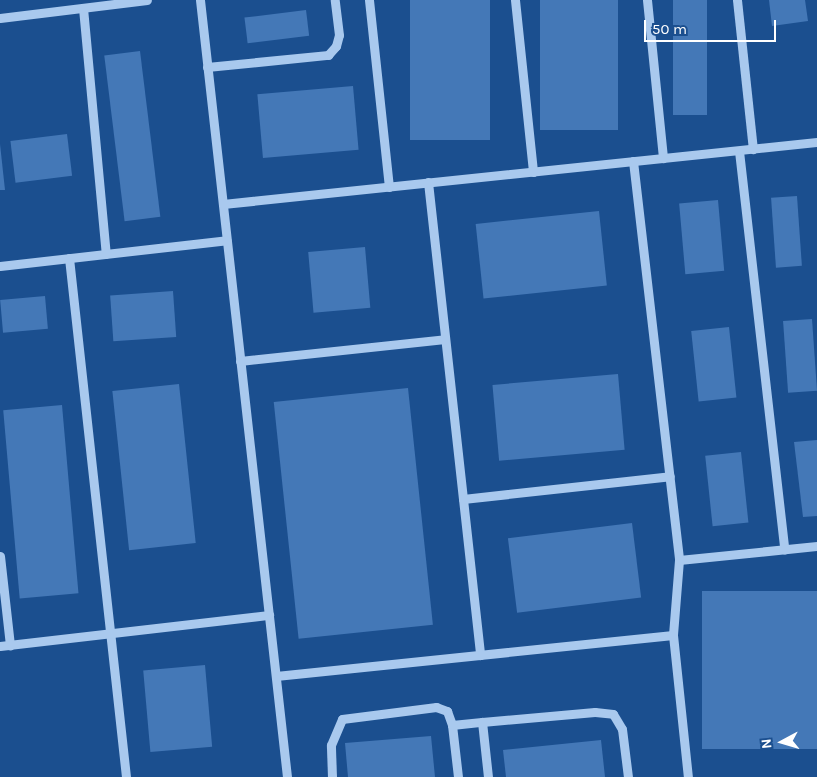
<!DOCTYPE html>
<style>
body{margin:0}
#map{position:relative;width:817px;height:777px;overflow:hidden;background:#1b4f8f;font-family:Karla,sans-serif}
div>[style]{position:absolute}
.building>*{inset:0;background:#4478b7;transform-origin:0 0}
.minor>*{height:9px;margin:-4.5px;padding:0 4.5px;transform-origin:4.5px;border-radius:4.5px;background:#a9c9ee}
span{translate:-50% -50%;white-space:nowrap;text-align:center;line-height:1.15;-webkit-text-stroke:5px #1b4f8f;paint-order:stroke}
.north{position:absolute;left:757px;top:717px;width:50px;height:50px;-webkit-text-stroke:4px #1b4f8f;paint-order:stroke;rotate:264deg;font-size:14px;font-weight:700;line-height:20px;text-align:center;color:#fff}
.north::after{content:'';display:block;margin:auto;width:18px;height:22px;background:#fff;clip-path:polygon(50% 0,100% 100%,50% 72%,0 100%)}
.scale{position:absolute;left:644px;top:20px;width:132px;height:22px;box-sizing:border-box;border:2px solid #fff;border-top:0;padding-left:6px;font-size:15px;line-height:18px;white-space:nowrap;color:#fff;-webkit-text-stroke:4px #1b4f8f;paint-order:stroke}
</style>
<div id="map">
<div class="building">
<div style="left:410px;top:0;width:80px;height:140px"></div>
<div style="left:540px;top:0;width:78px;height:130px"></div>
<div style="left:673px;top:0;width:34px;height:115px"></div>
<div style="clip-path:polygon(769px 0,805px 0,808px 21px,772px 26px)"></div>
<div style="left:306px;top:10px;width:26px;height:62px;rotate:83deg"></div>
<div style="left:140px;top:51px;width:167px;height:36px;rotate:83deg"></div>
<div style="left:353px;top:86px;width:64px;height:96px;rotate:85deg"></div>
<div style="left:67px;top:134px;width:42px;height:57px;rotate:83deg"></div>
<div style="clip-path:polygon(0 144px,5px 190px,0 190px)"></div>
<div style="left:797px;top:196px;width:70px;height:26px;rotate:86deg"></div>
<div style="left:718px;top:200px;width:71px;height:39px;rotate:85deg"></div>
<div style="left:599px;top:211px;width:75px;height:124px;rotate:84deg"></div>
<div style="left:365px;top:247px;width:61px;height:57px;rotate:85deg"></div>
<div style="left:173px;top:291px;width:46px;height:63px;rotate:86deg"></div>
<div style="left:45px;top:296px;width:33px;height:45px;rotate:85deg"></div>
<div style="left:812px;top:319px;width:72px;height:29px;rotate:86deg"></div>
<div style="left:729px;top:327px;width:71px;height:38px;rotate:84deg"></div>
<div style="left:618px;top:374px;width:76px;height:126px;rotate:85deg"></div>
<div style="left:179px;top:384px;width:160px;height:67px;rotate:84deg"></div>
<div style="left:408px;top:388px;width:238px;height:135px;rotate:84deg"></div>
<div style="left:62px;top:405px;width:189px;height:59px;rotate:85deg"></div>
<div style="clip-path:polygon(817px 440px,817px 516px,803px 517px,794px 442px)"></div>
<div style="left:741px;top:452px;width:71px;height:36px;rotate:84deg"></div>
<div style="left:632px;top:523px;width:75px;height:125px;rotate:83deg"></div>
<div style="left:817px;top:591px;width:158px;height:115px;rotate:90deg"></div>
<div style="left:205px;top:665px;width:82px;height:62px;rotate:85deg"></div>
<div style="clip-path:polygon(431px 736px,435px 777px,348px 777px,345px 743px)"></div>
<div style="clip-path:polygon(601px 740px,605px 777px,506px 777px,503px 750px)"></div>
</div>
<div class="minor">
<div style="left:200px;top:0;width:782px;rotate:83.61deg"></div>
<div style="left:369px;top:0;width:188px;rotate:83.9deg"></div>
<div style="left:515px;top:0;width:173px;rotate:84deg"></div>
<div style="left:647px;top:0;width:159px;rotate:84.2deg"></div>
<div style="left:737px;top:0;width:150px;rotate:83.9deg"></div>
<div style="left:83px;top:8px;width:247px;rotate:84.7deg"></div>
<div style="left:0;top:18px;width:148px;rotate:-7deg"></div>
<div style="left:207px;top:67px;width:122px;rotate:-5.7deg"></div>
<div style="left:328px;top:55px;width:12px;rotate:-48deg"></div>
<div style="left:336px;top:46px;width:11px;rotate:-75deg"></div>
<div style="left:339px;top:35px;width:35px;rotate:-97deg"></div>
<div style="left:739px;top:151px;width:401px;rotate:83.5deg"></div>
<div style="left:633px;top:161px;width:402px;rotate:83.4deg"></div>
<div style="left:679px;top:560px;width:75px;rotate:94.6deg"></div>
<div style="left:428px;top:182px;width:476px;rotate:83.7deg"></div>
<div style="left:223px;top:204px;width:597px;rotate:-5.96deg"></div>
<div style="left:69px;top:258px;width:522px;rotate:83.73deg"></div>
<div style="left:0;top:266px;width:228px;rotate:-6.5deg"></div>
<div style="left:240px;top:361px;width:206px;rotate:-6.1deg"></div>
<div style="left:463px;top:499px;width:208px;rotate:-6.3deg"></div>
<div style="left:0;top:556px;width:90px;rotate:83.6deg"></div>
<div style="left:679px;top:560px;width:139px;rotate:-5.8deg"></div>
<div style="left:0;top:646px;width:271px;rotate:-6.6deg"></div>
<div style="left:276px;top:676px;width:399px;rotate:-5.9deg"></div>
<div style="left:673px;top:635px;width:143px;rotate:84deg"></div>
<div style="left:452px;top:725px;width:30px;rotate:-6deg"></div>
<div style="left:332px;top:777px;width:32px;rotate:-92deg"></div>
<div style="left:331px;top:745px;width:28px;rotate:-67deg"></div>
<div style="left:342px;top:719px;width:95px;rotate:-7.3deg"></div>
<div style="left:436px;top:707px;width:12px;rotate:20deg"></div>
<div style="left:447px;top:711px;width:15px;rotate:70deg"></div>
<div style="left:452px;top:725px;width:52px;rotate:83.4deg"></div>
<div style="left:488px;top:777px;width:55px;rotate:-96.2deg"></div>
<div style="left:482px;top:722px;width:113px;rotate:-5.1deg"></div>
<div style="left:595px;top:712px;width:18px;rotate:6deg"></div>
<div style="left:613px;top:714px;width:17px;rotate:59deg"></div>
<div style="left:622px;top:729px;width:48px;rotate:82.9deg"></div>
</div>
<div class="north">N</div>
<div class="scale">50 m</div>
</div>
